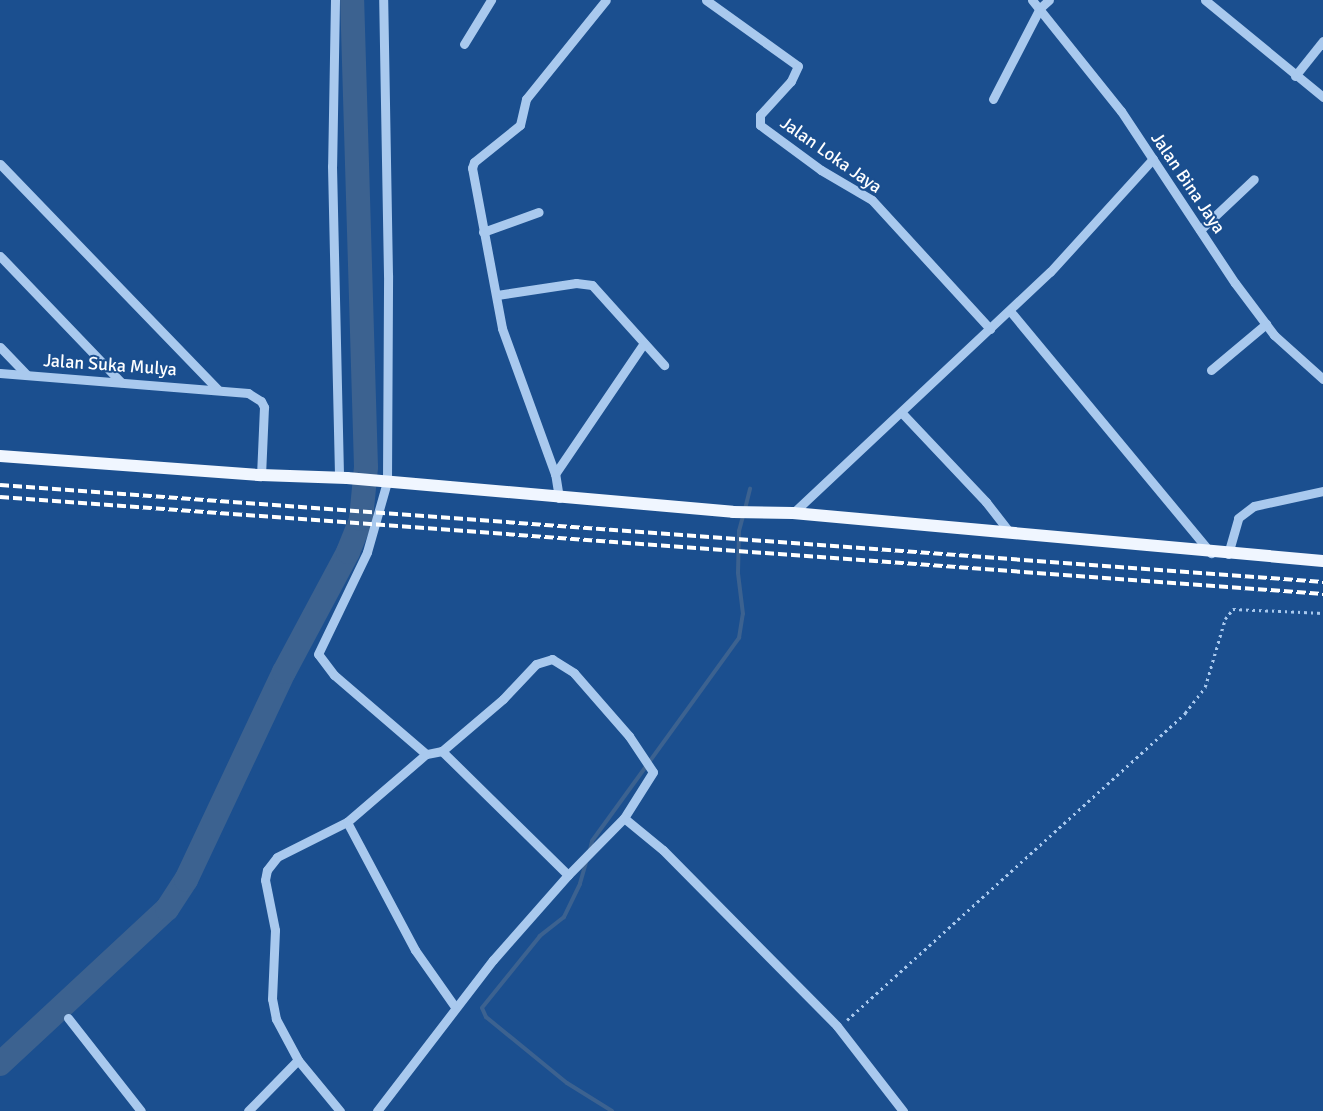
<!DOCTYPE html>
<style>
body{margin:0}
#map{position:relative;width:1323px;height:1111px;overflow:hidden;background:#1b4f8f;font-family:Signika,sans-serif}
div>[style]{position:absolute}
.stream>*{height:4px;margin:-2px;padding:0 2px;transform-origin:2px;border-radius:2px;background:#3c6290}
.river>*{height:24px;margin:-12px;padding:0 12px;transform-origin:12px;border-radius:12px;background:#3c6290}
.path>*{height:2.5px;margin-top:-1.25px;transform-origin:0;background:repeating-linear-gradient(90deg,#a9c9ee 0 2.5px,transparent 0 6.5px)}
.minor>*{height:9px;margin:-4.5px;padding:0 4.5px;transform-origin:4.5px;border-radius:4.5px;background:#a9c9ee}
.major>*{height:12px;margin:-6px;padding:0 6px;transform-origin:6px;border-radius:6px;background:#f0f6ff}
.rail>*{height:4px;margin-top:-2px;transform-origin:0;background:repeating-linear-gradient(90deg,#fff 0 9px,transparent 0 13px)}
span{translate:-50% -50%;white-space:nowrap;text-align:center;line-height:1.15;-webkit-text-stroke:4px #1b4f8f;paint-order:stroke}
.street-label{font-size:18px;color:#fff}
</style>
<div id="map">
<div class="stream">
<div style="left:745px;top:509px;width:21px;rotate:-76deg"></div>
<div style="left:590px;top:850px;width:9px;rotate:-77deg"></div>
<div style="left:592px;top:841px;width:251px;rotate:-54.1deg"></div>
<div style="left:739px;top:638px;width:24px;rotate:-81deg"></div>
<div style="left:743px;top:614px;width:41px;rotate:-97deg"></div>
<div style="left:738px;top:573px;width:42px;rotate:-88.6deg"></div>
<div style="left:739px;top:531px;width:16px;rotate:-75deg"></div>
<div style="left:587px;top:859px;width:26px;rotate:106deg"></div>
<div style="left:580px;top:884px;width:37px;rotate:116deg"></div>
<div style="left:564px;top:917px;width:31px;rotate:142deg"></div>
<div style="left:540px;top:936px;width:92px;rotate:128.9deg"></div>
<div style="left:482px;top:1008px;width:10px;rotate:66deg"></div>
<div style="left:486px;top:1017px;width:104px;rotate:39.2deg"></div>
<div style="left:567px;top:1083px;width:53px;rotate:31.9deg"></div>
</div>
<div class="river">
<div style="left:0;top:1064px;width:228px;rotate:-42.9deg"></div>
<div style="left:167px;top:909px;width:35px;rotate:-57deg"></div>
<div style="left:186px;top:880px;width:230px;rotate:-64.8deg"></div>
<div style="left:284px;top:672px;width:136px;rotate:-61.9deg"></div>
<div style="left:348px;top:552px;width:35px;rotate:-68deg"></div>
<div style="left:361px;top:519px;width:52px;rotate:-84.5deg"></div>
<div style="left:366px;top:467px;width:467px;rotate:-91.7deg"></div>
</div>
<div class="path">
<div style="left:847px;top:1020px;width:457px;rotate:-42.2deg"></div>
<div style="left:1185px;top:713px;width:33px;rotate:-52deg"></div>
<div style="left:1205px;top:687px;width:71px;rotate:-73.6deg"></div>
<div style="left:1225px;top:619px;width:13px;rotate:-51deg"></div>
<div style="left:1233px;top:609px;width:90px;rotate:2.5deg"></div>
</div>
<div class="minor">
<div style="left:335px;top:0;width:166px;rotate:91deg"></div>
<div style="left:332px;top:166px;width:312px;rotate:88.7deg"></div>
<div style="left:706px;top:0;width:113px;rotate:35.7deg"></div>
<div style="left:798px;top:66px;width:17px;rotate:115deg"></div>
<div style="left:791px;top:81px;width:46px;rotate:132.4deg"></div>
<div style="left:760px;top:115px;width:10px;rotate:90deg"></div>
<div style="left:760px;top:125px;width:76px;rotate:36.4deg"></div>
<div style="left:821px;top:170px;width:59px;rotate:30.5deg"></div>
<div style="left:872px;top:200px;width:175px;rotate:47.5deg"></div>
<div style="left:1032px;top:0;width:142px;rotate:51.3deg"></div>
<div style="left:1121px;top:111px;width:206px;rotate:56.5deg"></div>
<div style="left:1235px;top:283px;width:65px;rotate:53.1deg"></div>
<div style="left:1274px;top:335px;width:66px;rotate:41.9deg"></div>
<div style="left:1205px;top:0;width:153px;rotate:39.4deg"></div>
<div style="left:464px;top:44px;width:52px;rotate:-58.5deg"></div>
<div style="left:1295px;top:76px;width:45px;rotate:-51.3deg"></div>
<div style="left:993px;top:99px;width:102px;rotate:-62.7deg"></div>
<div style="left:1040px;top:8px;width:12px;rotate:-42deg"></div>
<div style="left:0;top:164px;width:313px;rotate:46deg"></div>
<div style="left:1200px;top:230px;width:74px;rotate:-43.4deg"></div>
<div style="left:483px;top:232px;width:59px;rotate:-19.7deg"></div>
<div style="left:0;top:256px;width:175px;rotate:46.2deg"></div>
<div style="left:497px;top:295px;width:80px;rotate:-8.6deg"></div>
<div style="left:576px;top:283px;width:16px;rotate:7deg"></div>
<div style="left:592px;top:285px;width:108px;rotate:48deg"></div>
<div style="left:1010px;top:311px;width:315px;rotate:50.3deg"></div>
<div style="left:0;top:347px;width:39px;rotate:46deg"></div>
<div style="left:1211px;top:370px;width:72px;rotate:-39.9deg"></div>
<div style="left:0;top:373px;width:249px;rotate:4.6deg"></div>
<div style="left:248px;top:393px;width:15px;rotate:32deg"></div>
<div style="left:261px;top:401px;width:7px;rotate:63deg"></div>
<div style="left:264px;top:407px;width:68px;rotate:92.5deg"></div>
<div style="left:901px;top:412px;width:124px;rotate:46.6deg"></div>
<div style="left:986px;top:502px;width:37px;rotate:52deg"></div>
<div style="left:555px;top:474px;width:158px;rotate:-55.8deg"></div>
<div style="left:559px;top:498px;width:24px;rotate:-99deg"></div>
<div style="left:555px;top:474px;width:155px;rotate:-110deg"></div>
<div style="left:502px;top:328px;width:163px;rotate:-100.6deg"></div>
<div style="left:472px;top:168px;width:6px;rotate:-72deg"></div>
<div style="left:474px;top:162px;width:59px;rotate:-38.8deg"></div>
<div style="left:520px;top:125px;width:27px;rotate:-77deg"></div>
<div style="left:526px;top:99px;width:127px;rotate:-51.1deg"></div>
<div style="left:793px;top:513px;width:352px;rotate:-43.2deg"></div>
<div style="left:1050px;top:272px;width:153px;rotate:-47.7deg"></div>
<div style="left:1228px;top:554px;width:37px;rotate:-74deg"></div>
<div style="left:1238px;top:518px;width:20px;rotate:-37deg"></div>
<div style="left:1254px;top:506px;width:71px;rotate:-12.3deg"></div>
<div style="left:442px;top:751px;width:80px;rotate:-40.4deg"></div>
<div style="left:503px;top:699px;width:48px;rotate:-46.7deg"></div>
<div style="left:536px;top:664px;width:17px;rotate:-17deg"></div>
<div style="left:552px;top:659px;width:26px;rotate:32deg"></div>
<div style="left:574px;top:673px;width:84px;rotate:48.9deg"></div>
<div style="left:629px;top:736px;width:43px;rotate:56.3deg"></div>
<div style="left:653px;top:772px;width:54px;rotate:122.2deg"></div>
<div style="left:624px;top:818px;width:80px;rotate:134.5deg"></div>
<div style="left:624px;top:818px;width:50px;rotate:39.4deg"></div>
<div style="left:663px;top:850px;width:247px;rotate:45.3deg"></div>
<div style="left:837px;top:1026px;width:108px;rotate:52.2deg"></div>
<div style="left:347px;top:822px;width:145px;rotate:62deg"></div>
<div style="left:415px;top:950px;width:70px;rotate:54.9deg"></div>
<div style="left:68px;top:1018px;width:118px;rotate:51.9deg"></div>
<div style="left:248px;top:1111px;width:71px;rotate:-45.6deg"></div>
<div style="left:340px;top:1111px;width:66px;rotate:-129.5deg"></div>
<div style="left:298px;top:1060px;width:47px;rotate:-118.2deg"></div>
<div style="left:276px;top:1019px;width:20px;rotate:-101deg"></div>
<div style="left:272px;top:999px;width:69px;rotate:-87.5deg"></div>
<div style="left:275px;top:930px;width:51px;rotate:-101.3deg"></div>
<div style="left:265px;top:880px;width:10px;rotate:-79deg"></div>
<div style="left:267px;top:870px;width:16px;rotate:-52deg"></div>
<div style="left:277px;top:857px;width:78px;rotate:-26.6deg"></div>
<div style="left:347px;top:822px;width:104px;rotate:-40.7deg"></div>
<div style="left:377px;top:1111px;width:190px;rotate:-52.5deg"></div>
<div style="left:493px;top:960px;width:113px;rotate:-48.6deg"></div>
<div style="left:568px;top:875px;width:177px;rotate:-135.5deg"></div>
<div style="left:442px;top:751px;width:16px;rotate:169deg"></div>
<div style="left:426px;top:754px;width:121px;rotate:-139.3deg"></div>
<div style="left:334px;top:675px;width:26px;rotate:-127deg"></div>
<div style="left:318px;top:654px;width:113px;rotate:-64.3deg"></div>
<div style="left:367px;top:552px;width:73px;rotate:-74.1deg"></div>
<div style="left:387px;top:482px;width:207px;rotate:-89.7deg"></div>
<div style="left:388px;top:275px;width:275px;rotate:-91deg"></div>
</div>
<div class="major">
<div style="left:0;top:456px;width:262px;rotate:4.2deg"></div>
<div style="left:261px;top:475px;width:86px;rotate:2deg"></div>
<div style="left:347px;top:478px;width:387px;rotate:5deg"></div>
<div style="left:733px;top:512px;width:60px;rotate:1deg"></div>
<div style="left:793px;top:513px;width:532px;rotate:5.17deg"></div>
</div>
<div class="rail">
<div style="left:0;top:485px;width:1327px;rotate:4.19deg"></div>
<div style="left:0;top:497px;width:1327px;rotate:4.19deg"></div>
</div>
<div class="street-label">
<span style="left:831px;top:155px;rotate:35deg">Jalan Loka Jaya</span>
<span style="left:1188px;top:183px;rotate:56deg">Jalan Bina Jaya</span>
<span style="left:110px;top:365px;rotate:4deg">Jalan Suka Mulya</span>
</div>
</div>
